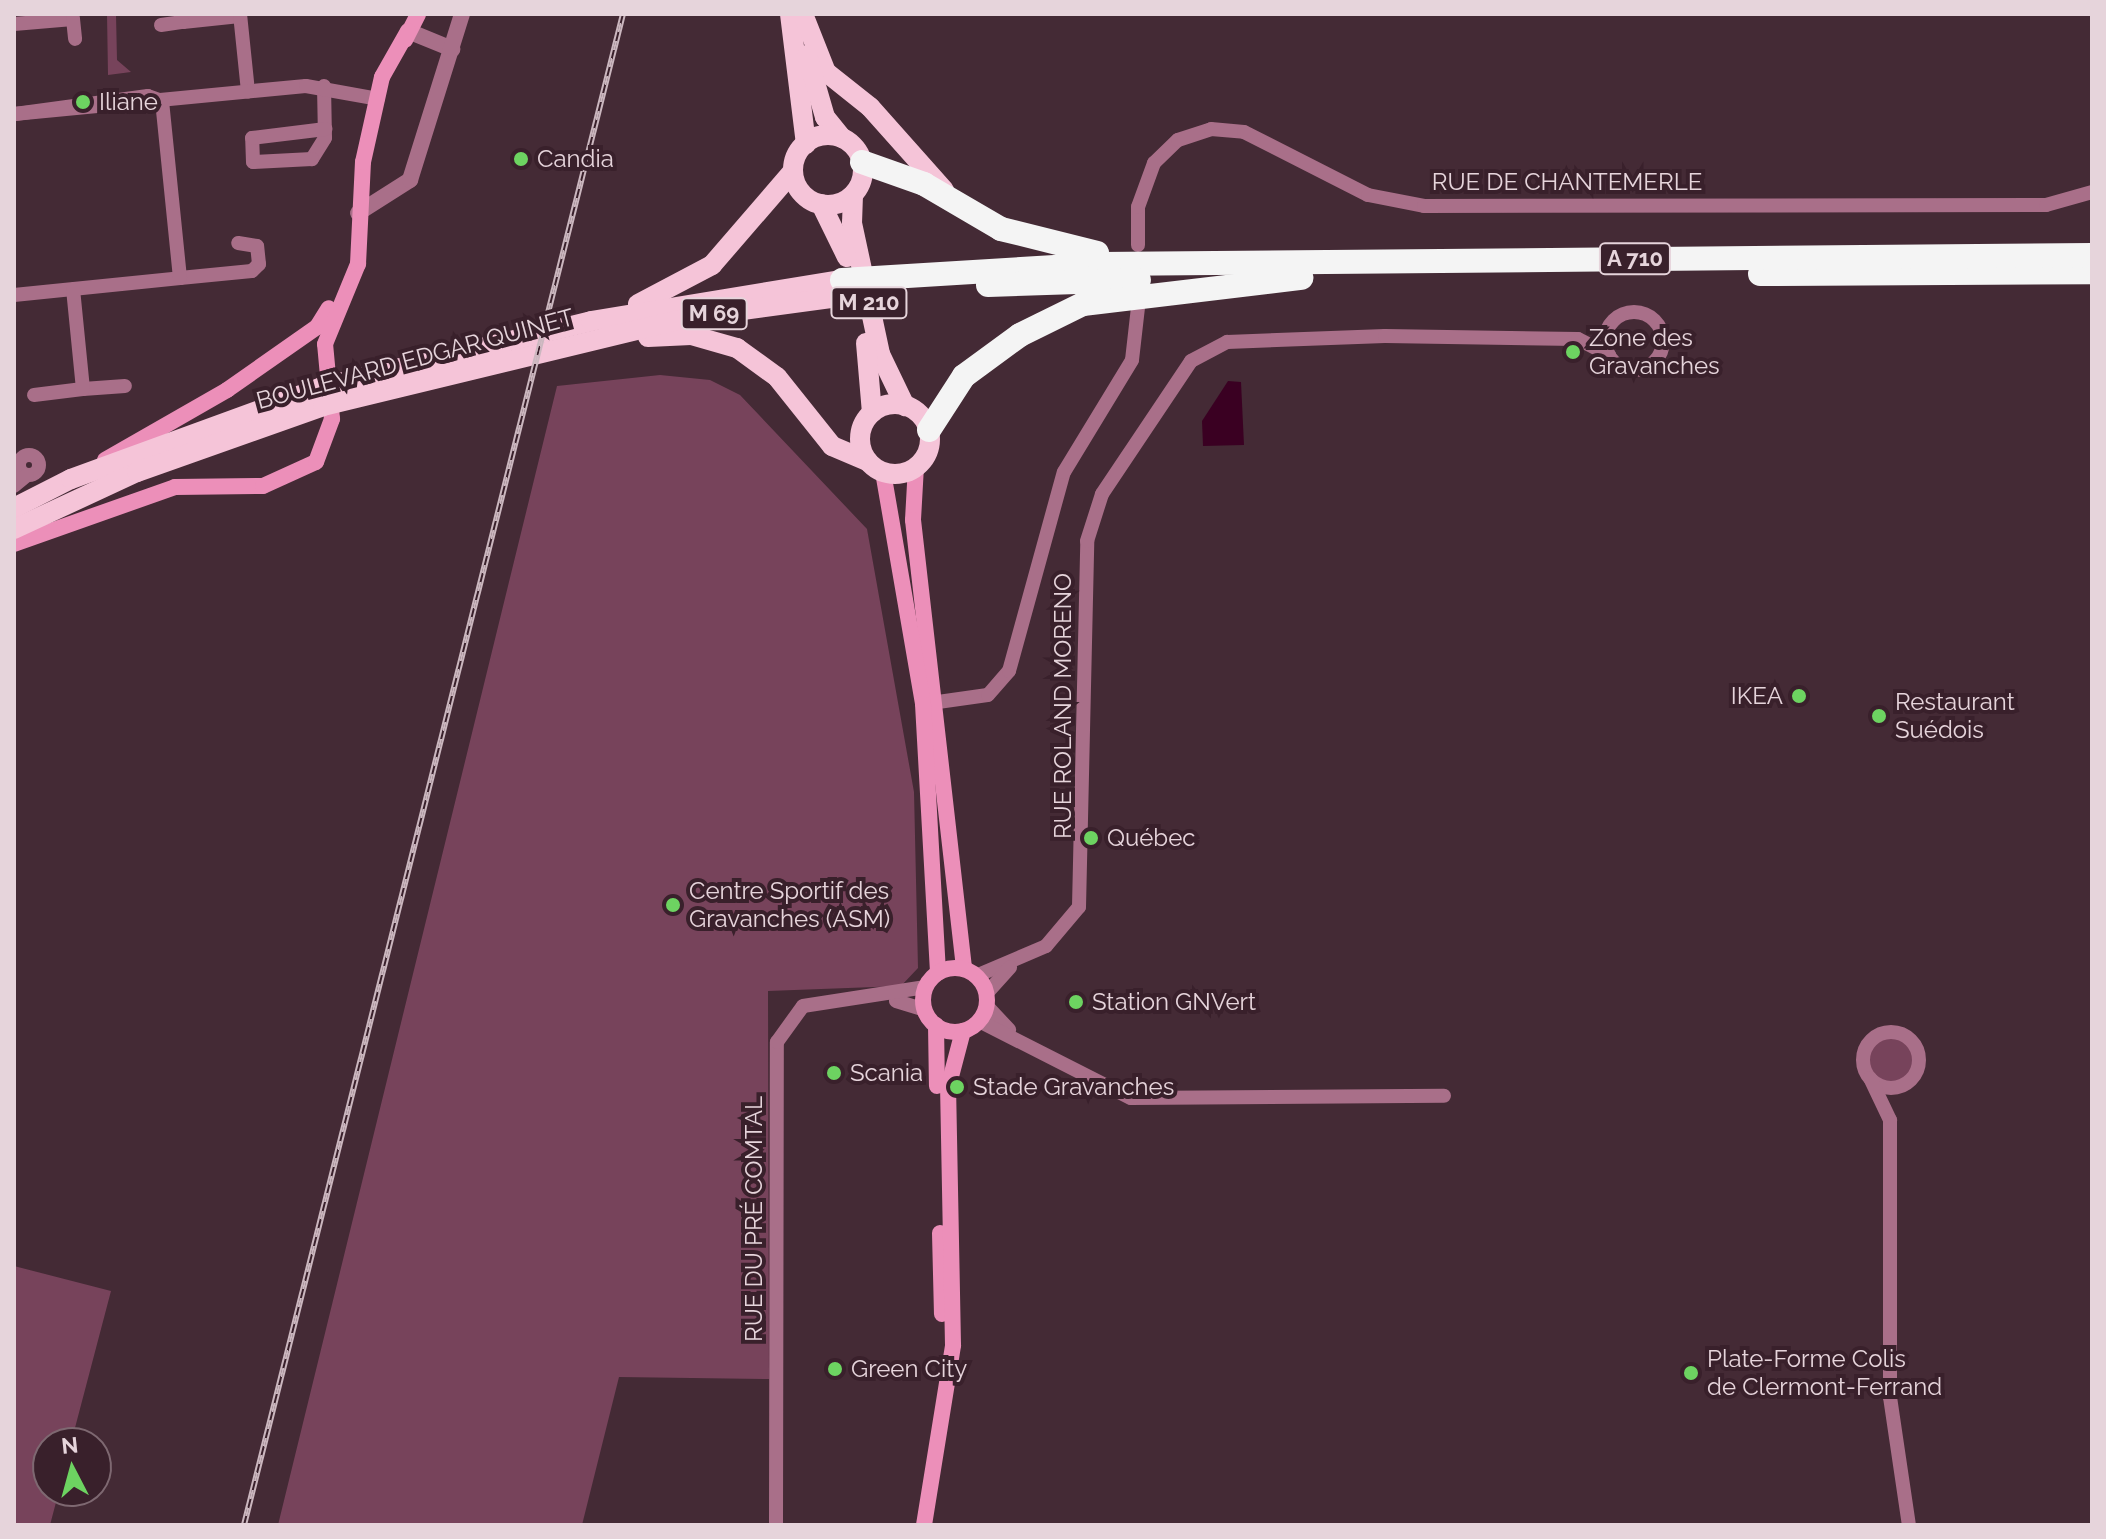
<!DOCTYPE html>
<meta charset="utf-8">
<style>
body{margin:0}
#map{position:relative;width:2106px;height:1539px;overflow:hidden;background:#442a35;font-family:Raleway,sans-serif}
div>[style]{position:absolute}
.green>*{inset:0;background:#77435b}
.round{border-radius:50%}
.water>*{inset:0;background:#3a0022}
.minor>*{height:14px;margin:-7px;padding:0 7px;transform-origin:7px;border-radius:7px;background:#a96f89}
.minor>.ring{margin:-7px;padding:0;box-sizing:content-box;background:none;border:14px solid #a96f89;border-radius:50%}
.tertiary>*{height:16px;margin:-8px;padding:0 8px;transform-origin:8px;border-radius:8px;background:#a96f89}
.secondary>*{height:16px;margin:-8px;padding:0 8px;transform-origin:8px;border-radius:8px;background:#ec8fb9}
.secondary>.ring{margin:-8px;padding:0;box-sizing:content-box;background:none;border:16px solid #ec8fb9;border-radius:50%}
.primary>*{height:20px;margin:-10px;padding:0 10px;transform-origin:10px;border-radius:10px;background:#f5c4d8}
.primary>.ring{margin:-10px;padding:0;box-sizing:content-box;background:none;border:20px solid #f5c4d8;border-radius:50%}
.motorway>*{height:24px;margin:-12px;padding:0 12px;transform-origin:12px;border-radius:12px;background:#f4f4f4}
.rail>*{height:6px;margin-top:-3px;transform-origin:0;background:repeating-linear-gradient(90deg,#39202b 0 9px,#cbb7bf 0 18px);box-sizing:border-box;border-block:2px solid #cbb7bf}
.dots>*{width:22px;height:22px;translate:-50% -50%;box-sizing:border-box;border:4px solid #39202b;border-radius:50%}
span{translate:-50% -50%;white-space:nowrap;text-align:center;line-height:1.15;-webkit-text-stroke:8px #39202b;paint-order:stroke}
.shield-label span{padding:2px 6px;background:#39202b;border:2px solid;border-radius:6px;-webkit-text-stroke-width:0}
.shield-label{font-size:22px;color:#e6d4db;font-weight:700}
.poi-label{font-size:24px;color:#e6d4db}
.left{translate:0 -50%;text-align:left}
.right{translate:-100% -50%;text-align:right}
.street-label{font-size:24px;color:#e6d4db}
.frame{position:absolute;inset:0;border:16px solid #e6d4db;pointer-events:none}
.north{position:absolute;left:32px;top:1427px;width:80px;height:80px;box-sizing:border-box;background:#39202b;border:2px solid #7e6871;border-radius:50%;rotate:354deg;font-size:22px;font-weight:700;line-height:32px;text-align:center;color:#e6d4db}
.north::after{content:'';display:block;margin:auto;width:28px;height:36px;background:#6dd361;clip-path:polygon(50% 0,100% 100%,50% 72%,0 100%)}
</style>
<div id="map">
<div class="green">
<div style="clip-path:polygon(107px 14px,116px 14px,117px 60px,131px 72px,108px 75px)"></div>
<div style="clip-path:polygon(660px 375px,710px 380px,740px 395px,867px 529px,914px 792px,918px 968px,901px 986px,768px 991px,769px 1379px,619px 1377px,582px 1525px,278px 1525px,557px 386px)"></div>
<div class="round" style="left:1869px;top:1037px;width:46px;height:46px"></div>
<div style="clip-path:polygon(14px 1266px,111px 1291px,71px 1443px,48px 1443px,48px 1491px,59px 1491px,50px 1525px,14px 1525px)"></div>
</div>
<div class="water">
<div style="clip-path:polygon(1228px 381px,1241px 382px,1244px 445px,1203px 446px,1202px 421px)"></div>
</div>
<div class="minor">
<div style="left:182px;top:14px;width:8px;rotate:83deg"></div>
<div style="left:183px;top:22px;width:57px;rotate:-6deg"></div>
<div style="left:240px;top:14px;width:78px;rotate:84.1deg"></div>
<div style="left:14px;top:24px;width:59px;rotate:-4.8deg"></div>
<div style="left:73px;top:19px;width:20px;rotate:84deg"></div>
<div style="left:161px;top:25px;width:22px;rotate:-8deg"></div>
<div style="left:324px;top:86px;width:52px;rotate:88.9deg"></div>
<div style="left:325px;top:138px;width:25px;rotate:122deg"></div>
<div style="left:312px;top:159px;width:59px;rotate:177.1deg"></div>
<div style="left:253px;top:162px;width:24px;rotate:-92deg"></div>
<div style="left:252px;top:138px;width:74px;rotate:-7deg"></div>
<div style="left:14px;top:114px;width:293px;rotate:-5.5deg"></div>
<div style="left:306px;top:86px;width:73px;rotate:10.2deg"></div>
<div style="left:15px;top:114px;width:134px;rotate:-7.7deg"></div>
<div style="left:148px;top:96px;width:15px;rotate:20deg"></div>
<div style="left:1138px;top:245px;width:38px;rotate:-90deg"></div>
<div style="left:1138px;top:207px;width:47px;rotate:-70deg"></div>
<div style="left:1154px;top:163px;width:33px;rotate:-44deg"></div>
<div style="left:1178px;top:140px;width:35px;rotate:-18deg"></div>
<div style="left:1211px;top:129px;width:33px;rotate:5deg"></div>
<div style="left:1244px;top:132px;width:139px;rotate:26.9deg"></div>
<div style="left:1368px;top:195px;width:57px;rotate:11.1deg"></div>
<div style="left:1424px;top:206px;width:622px;rotate:-0.09deg"></div>
<div style="left:2046px;top:205px;width:48px;rotate:-15.8deg"></div>
<div style="left:180px;top:278px;width:72px;rotate:-5.6deg"></div>
<div style="left:252px;top:271px;width:10px;rotate:-45deg"></div>
<div style="left:259px;top:264px;width:18px;rotate:-96deg"></div>
<div style="left:257px;top:246px;width:19px;rotate:-171deg"></div>
<div style="left:14px;top:295px;width:167px;rotate:-5.8deg"></div>
<div style="left:180px;top:278px;width:178px;rotate:-95.8deg"></div>
<div class="ring" style="left:1605px;top:312px;width:44px;height:44px"></div>
<div style="left:83px;top:389px;width:42px;rotate:-4.1deg"></div>
<div style="left:34px;top:395px;width:49px;rotate:-7deg"></div>
<div style="left:83px;top:389px;width:100px;rotate:-95.7deg"></div>
<div class="ring" style="left:19px;top:455px;width:6px;height:6px"></div>
<div style="left:14px;top:486px;width:17px;rotate:-40deg"></div>
<div style="left:938px;top:702px;width:50px;rotate:-8deg"></div>
<div style="left:988px;top:695px;width:32px;rotate:-49deg"></div>
<div style="left:1009px;top:671px;width:206px;rotate:-74.6deg"></div>
<div style="left:1064px;top:472px;width:131px;rotate:-58.7deg"></div>
<div style="left:1132px;top:360px;width:53px;rotate:-83.5deg"></div>
<div style="left:976px;top:976px;width:76px;rotate:-23.2deg"></div>
<div style="left:1046px;top:946px;width:51px;rotate:-49.8deg"></div>
<div style="left:1079px;top:907px;width:366px;rotate:-88.7deg"></div>
<div style="left:1087px;top:541px;width:49px;rotate:-72.3deg"></div>
<div style="left:1102px;top:494px;width:160px;rotate:-56.2deg"></div>
<div style="left:1191px;top:361px;width:41px;rotate:-27.8deg"></div>
<div style="left:1227px;top:342px;width:158px;rotate:-2.2deg"></div>
<div style="left:1385px;top:336px;width:193px;rotate:0.9deg"></div>
<div style="left:1578px;top:339px;width:35px;rotate:27deg"></div>
<div style="left:986px;top:994px;width:36px;rotate:-48deg"></div>
<div style="left:896px;top:1001px;width:30px;rotate:17deg"></div>
<div style="left:986px;top:1005px;width:34px;rotate:47deg"></div>
<div style="left:979px;top:1021px;width:170px;rotate:26.9deg"></div>
<div style="left:1131px;top:1098px;width:313px;rotate:-0.4deg"></div>
<div class="ring" style="left:1863px;top:1032px;width:42px;height:42px"></div>
<div style="left:1870px;top:1078px;width:47px;rotate:64.5deg"></div>
<div style="left:1890px;top:1120px;width:277px;rotate:90deg"></div>
<div style="left:1890px;top:1397px;width:129px;rotate:81.6deg"></div>
<div style="left:776px;top:1525px;width:483px;rotate:-89.9deg"></div>
<div style="left:777px;top:1042px;width:44px;rotate:-54.2deg"></div>
<div style="left:803px;top:1006px;width:124px;rotate:-8.8deg"></div>
</div>
<div class="tertiary">
<div style="left:408px;top:31px;width:48px;rotate:22.2deg"></div>
<div style="left:358px;top:213px;width:62px;rotate:-32.4deg"></div>
<div style="left:410px;top:180px;width:174px;rotate:-72.6deg"></div>
</div>
<div class="secondary">
<div style="left:405px;top:40px;width:29px;rotate:-63deg"></div>
<div style="left:105px;top:460px;width:141px;rotate:-29.8deg"></div>
<div style="left:227px;top:390px;width:110px;rotate:-35deg"></div>
<div style="left:317px;top:327px;width:22px;rotate:-58deg"></div>
<div style="left:916px;top:466px;width:54px;rotate:93.2deg"></div>
<div style="left:913px;top:520px;width:452px;rotate:83.5deg"></div>
<div style="left:883px;top:472px;width:235px;rotate:80.2deg"></div>
<div style="left:923px;top:704px;width:269px;rotate:86.8deg"></div>
<div style="left:14px;top:544px;width:171px;rotate:-19.5deg"></div>
<div style="left:175px;top:487px;width:88px;rotate:-0.7deg"></div>
<div style="left:263px;top:486px;width:58px;rotate:-24.4deg"></div>
<div style="left:316px;top:462px;width:46px;rotate:-69.6deg"></div>
<div style="left:332px;top:419px;width:75px;rotate:-95.3deg"></div>
<div style="left:325px;top:344px;width:87px;rotate:-67.6deg"></div>
<div style="left:358px;top:264px;width:102px;rotate:-87.2deg"></div>
<div style="left:363px;top:162px;width:87px;rotate:-77.4deg"></div>
<div style="left:382px;top:77px;width:53px;rotate:-60.5deg"></div>
<div class="ring" style="left:923px;top:968px;width:48px;height:48px"></div>
<div style="left:936px;top:1025px;width:61px;rotate:89.1deg"></div>
<div style="left:940px;top:1233px;width:81px;rotate:88.6deg"></div>
<div style="left:924px;top:1525px;width:182px;rotate:-80.8deg"></div>
<div style="left:953px;top:1345px;width:257px;rotate:-91.1deg"></div>
<div style="left:948px;top:1088px;width:59px;rotate:-75.3deg"></div>
</div>
<div class="primary">
<div style="left:790px;top:14px;width:131px;rotate:83deg"></div>
<div style="left:803px;top:14px;width:62px;rotate:68.4deg"></div>
<div style="left:826px;top:72px;width:56px;rotate:38.5deg"></div>
<div style="left:870px;top:107px;width:111px;rotate:48.3deg"></div>
<div style="left:807px;top:55px;width:65px;rotate:73.8deg"></div>
<div style="left:825px;top:117px;width:27px;rotate:51deg"></div>
<div class="ring" style="left:793px;top:135px;width:50px;height:50px"></div>
<div style="left:853px;top:195px;width:28px;rotate:92deg"></div>
<div style="left:852px;top:223px;width:134px;rotate:77.9deg"></div>
<div style="left:880px;top:354px;width:58px;rotate:64.3deg"></div>
<div style="left:821px;top:204px;width:59px;rotate:63.9deg"></div>
<div style="left:638px;top:304px;width:84px;rotate:-27.8deg"></div>
<div style="left:712px;top:265px;width:124px;rotate:-49.2deg"></div>
<div style="left:648px;top:337px;width:43px;rotate:-2.7deg"></div>
<div style="left:691px;top:335px;width:48px;rotate:15.8deg"></div>
<div style="left:737px;top:348px;width:49px;rotate:35.9deg"></div>
<div style="left:777px;top:377px;width:88px;rotate:51.4deg"></div>
<div style="left:832px;top:446px;width:39px;rotate:23deg"></div>
<div style="left:866px;top:343px;width:70px;rotate:85.1deg"></div>
<div class="ring" style="left:860px;top:404px;width:50px;height:50px"></div>
<div style="left:14px;top:508px;width:64px;rotate:-27deg"></div>
<div style="left:71px;top:479px;width:264px;rotate:-20.1deg"></div>
<div style="left:319px;top:388px;width:280px;rotate:-13.8deg"></div>
<div style="left:591px;top:321px;width:254px;rotate:-9.3deg"></div>
<div style="left:14px;top:529px;width:136px;rotate:-24.9deg"></div>
<div style="left:137px;top:472px;width:197px;rotate:-19.5deg"></div>
<div style="left:323px;top:406px;width:379px;rotate:-13.6deg"></div>
<div style="left:691px;top:317px;width:156px;rotate:-7.7deg"></div>
</div>
<div class="motorway">
<div style="left:862px;top:162px;width:66px;rotate:19.5deg"></div>
<div style="left:924px;top:184px;width:89px;rotate:30.3deg"></div>
<div style="left:1001px;top:229px;width:99px;rotate:14deg"></div>
<div style="left:1760px;top:274px;width:332px;rotate:-0.3deg"></div>
<div style="left:842px;top:280px;width:258px;rotate:-3.5deg"></div>
<div style="left:1100px;top:264px;width:992px;rotate:-0.52deg"></div>
<div style="left:988px;top:285px;width:151px;rotate:-1.9deg"></div>
<div style="left:929px;top:430px;width:64px;rotate:-57.1deg"></div>
<div style="left:964px;top:376px;width:69px;rotate:-36.2deg"></div>
<div style="left:1020px;top:335px;width:70px;rotate:-26.2deg"></div>
<div style="left:1083px;top:304px;width:220px;rotate:-6.8deg"></div>
</div>
<div class="rail">
<div style="left:244px;top:1525px;width:1558px;rotate:-75.92deg"></div>
</div>
<div class="dots">
<div style="left:83px;top:102px;background:#6dd361"></div>
<div style="left:521px;top:159px;background:#6dd361"></div>
<div style="left:1573px;top:352px;background:#6dd361"></div>
<div style="left:1799px;top:696px;background:#6dd361"></div>
<div style="left:1879px;top:716px;background:#6dd361"></div>
<div style="left:1091px;top:838px;background:#6dd361"></div>
<div style="left:673px;top:905px;background:#6dd361"></div>
<div style="left:1076px;top:1002px;background:#6dd361"></div>
<div style="left:834px;top:1073px;background:#6dd361"></div>
<div style="left:957px;top:1087px;background:#6dd361"></div>
<div style="left:835px;top:1369px;background:#6dd361"></div>
<div style="left:1691px;top:1373px;background:#6dd361"></div>
</div>
<div class="shield-label">
<span style="left:1635px;top:259px">A 710</span>
<span style="left:869px;top:303px">M 210</span>
<span style="left:714px;top:314px">M 69</span>
</div>
<div class="poi-label">
<span class="left" style="left:99px;top:102px">Iliane</span>
<span class="left" style="left:537px;top:159px">Candia</span>
<span class="left" style="left:1589px;top:352px">Zone des<br>Gravanches</span>
<span class="right" style="left:1783px;top:696px">IKEA</span>
<span class="left" style="left:1895px;top:716px">Restaurant<br>Suédois</span>
<span class="left" style="left:1107px;top:838px">Québec</span>
<span class="left" style="left:689px;top:905px">Centre Sportif des<br>Gravanches (ASM)</span>
<span class="left" style="left:1092px;top:1002px">Station GNVert</span>
<span class="left" style="left:850px;top:1073px">Scania</span>
<span class="left" style="left:973px;top:1087px">Stade Gravanches</span>
<span class="left" style="left:1707px;top:1373px">Plate-Forme Colis<br>de Clermont-Ferrand</span>
<span class="left" style="left:851px;top:1369px">Green City</span>
</div>
<div class="street-label">
<span style="left:1567px;top:182px">RUE DE CHANTEMERLE</span>
<span style="left:415px;top:359px;rotate:-15deg">BOULEVARD EDGAR QUINET</span>
<span style="left:1063px;top:706px;rotate:-90deg">RUE ROLAND MORENO</span>
<span style="left:754px;top:1219px;rotate:-90deg">RUE DU PRÉ COMTAL</span>
</div>
<div class="frame"></div>
<div class="north">N</div>
</div>
